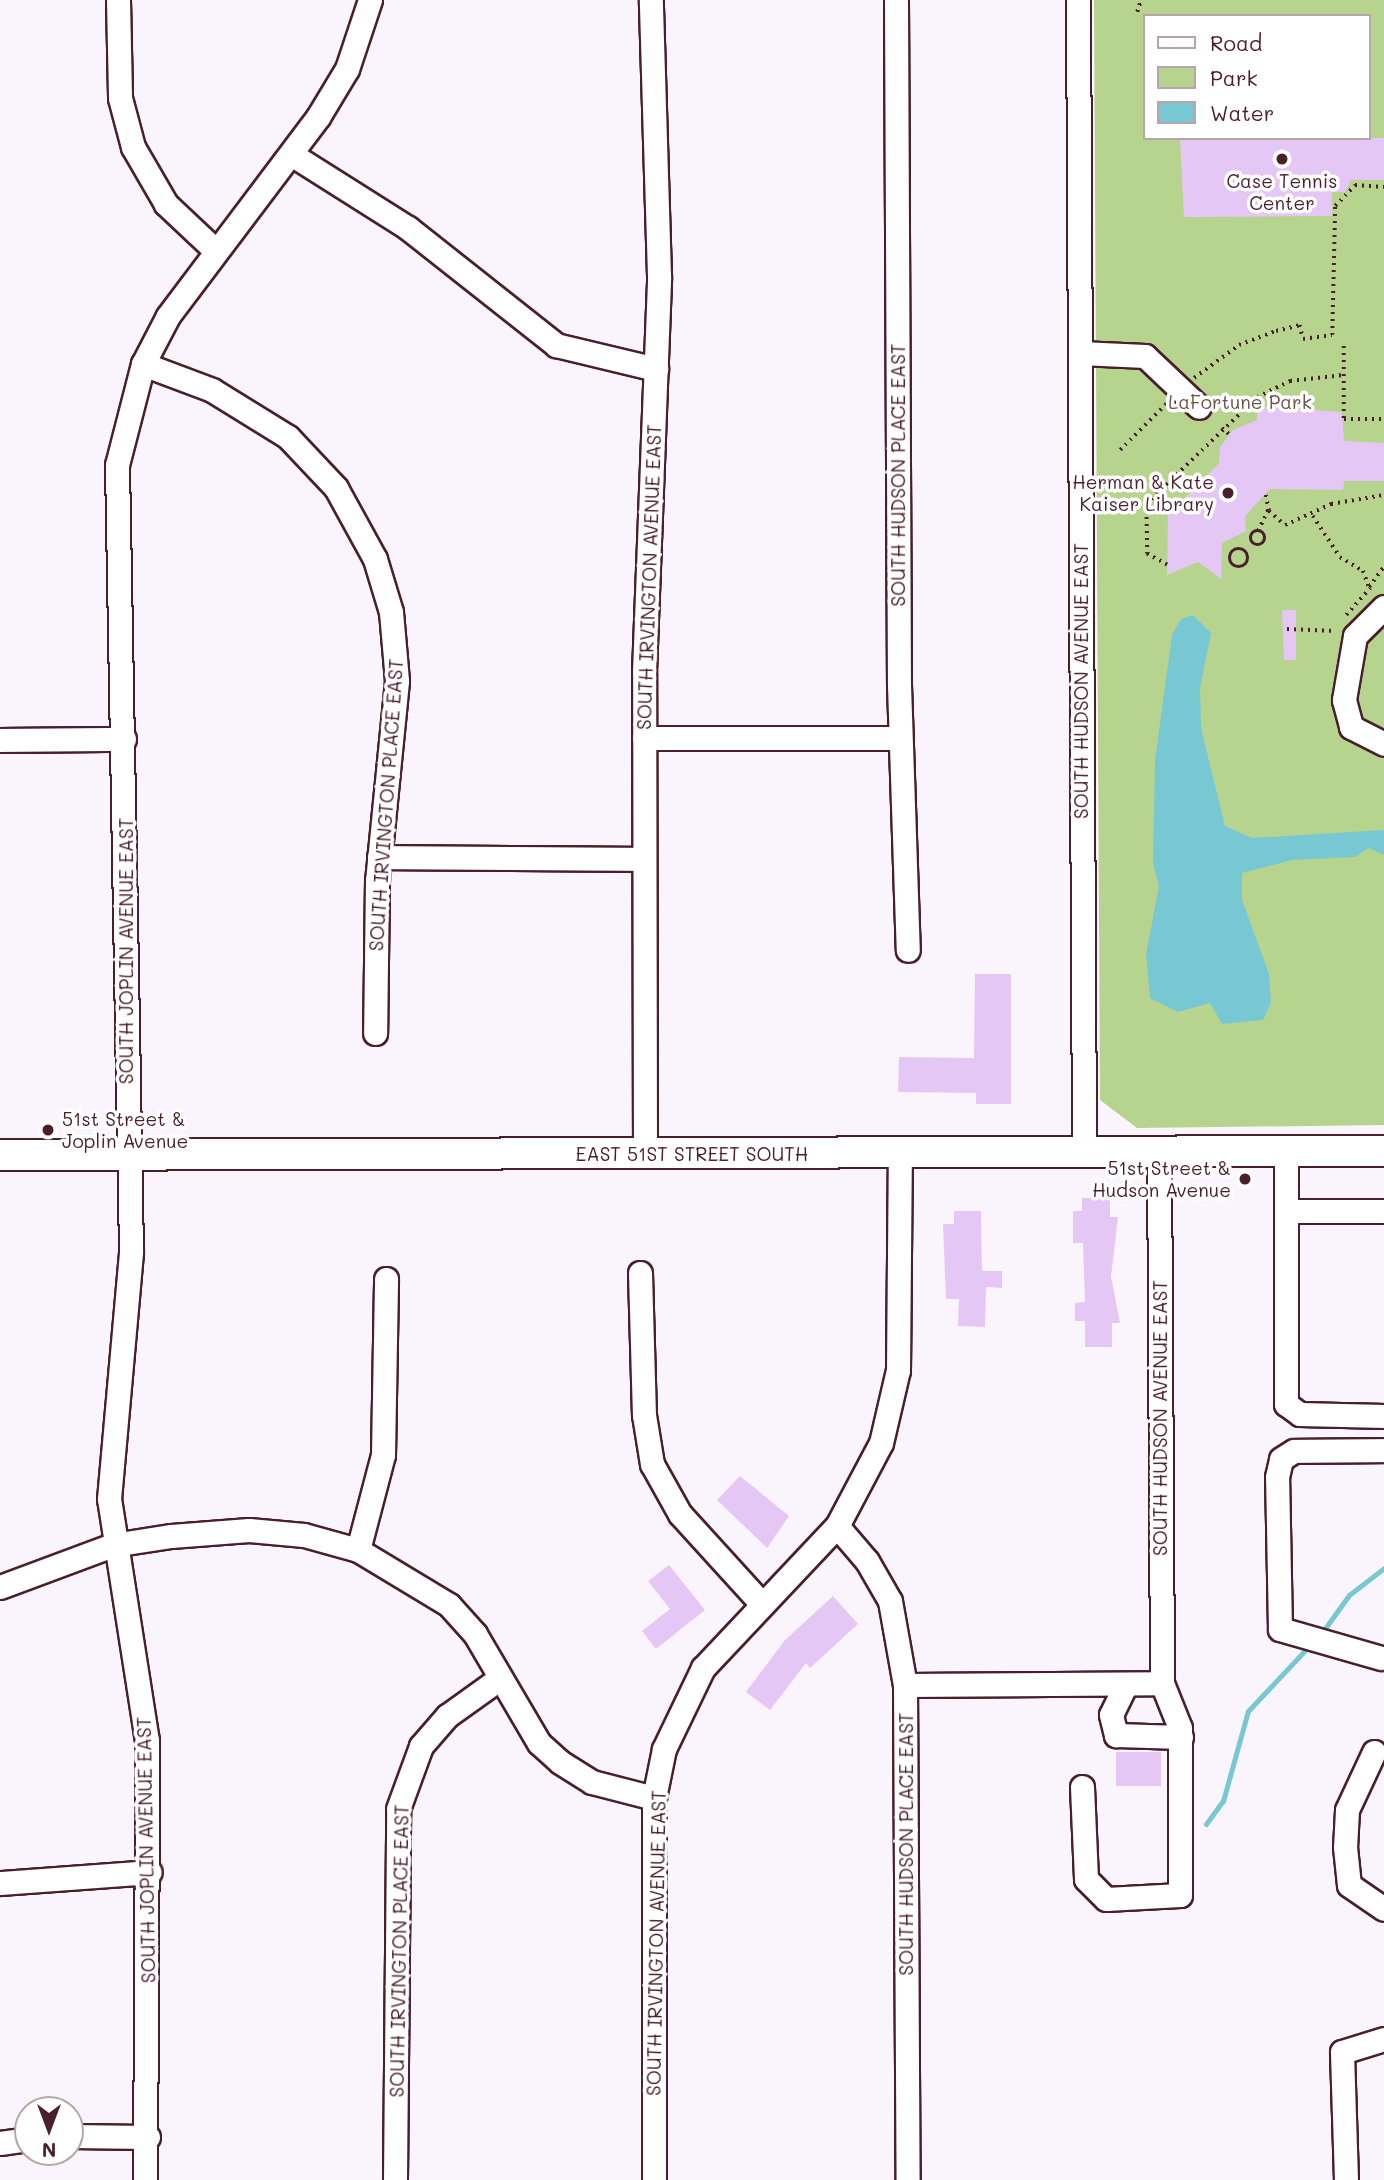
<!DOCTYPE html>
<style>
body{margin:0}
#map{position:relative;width:1384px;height:2180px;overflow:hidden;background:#faf4fd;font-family:Mali,sans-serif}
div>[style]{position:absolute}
.green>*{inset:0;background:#b6d48d}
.water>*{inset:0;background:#78c8d4}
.stream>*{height:5px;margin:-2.5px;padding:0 2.5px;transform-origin:2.5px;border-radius:2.5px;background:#78c8d4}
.building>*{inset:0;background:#e5c7f6;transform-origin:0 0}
.path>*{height:3.5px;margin-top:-1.75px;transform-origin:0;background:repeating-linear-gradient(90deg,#4a1f2b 0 2px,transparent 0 7px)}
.path>.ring{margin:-1.75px;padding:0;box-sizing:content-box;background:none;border:3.5px solid #4a1f2b;border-radius:50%}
.roads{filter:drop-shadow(2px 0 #4a1f2b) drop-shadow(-2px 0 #4a1f2b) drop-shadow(0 2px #4a1f2b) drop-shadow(0 -2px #4a1f2b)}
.minor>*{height:23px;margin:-11.5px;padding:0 11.5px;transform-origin:11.5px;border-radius:11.5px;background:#fff}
.major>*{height:30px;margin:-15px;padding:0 15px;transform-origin:15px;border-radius:15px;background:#fff}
.dots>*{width:19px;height:19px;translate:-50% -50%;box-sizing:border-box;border:4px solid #fff;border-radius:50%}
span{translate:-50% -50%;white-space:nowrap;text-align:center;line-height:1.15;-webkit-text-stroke:7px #fff;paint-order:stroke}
.poi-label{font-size:19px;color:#4a1f2b}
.right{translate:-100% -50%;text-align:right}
.left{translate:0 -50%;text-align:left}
.park-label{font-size:19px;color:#6a5548}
.street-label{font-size:19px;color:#4a1f2b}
.legend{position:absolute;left:1143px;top:14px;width:228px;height:126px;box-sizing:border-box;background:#fff;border:2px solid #b7a5aa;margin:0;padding:9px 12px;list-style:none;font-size:21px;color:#4a1f2b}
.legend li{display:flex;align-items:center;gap:14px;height:35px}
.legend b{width:35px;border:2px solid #b7a5aa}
.north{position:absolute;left:14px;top:2096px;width:70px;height:70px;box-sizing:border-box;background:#fff;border:2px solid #b7a5aa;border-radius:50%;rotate:180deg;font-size:19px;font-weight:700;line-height:28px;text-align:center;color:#4a1f2b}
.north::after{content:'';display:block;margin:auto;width:24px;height:32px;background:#4a1f2b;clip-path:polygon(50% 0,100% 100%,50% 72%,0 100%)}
</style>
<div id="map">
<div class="green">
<div style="clip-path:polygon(evenodd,1094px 0,1384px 0,1384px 1125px,1137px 1128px,1100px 1100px,1094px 0,1144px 16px,1368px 16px,1368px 138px,1144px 138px,1144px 16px)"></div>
</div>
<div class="water">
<div style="clip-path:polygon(1193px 615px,1211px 633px,1200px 688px,1201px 728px,1225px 826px,1252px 838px,1384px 830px,1384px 855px,1369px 848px,1355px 857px,1292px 860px,1242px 873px,1242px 900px,1269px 974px,1271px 1002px,1263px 1020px,1222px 1024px,1210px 1003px,1178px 1012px,1150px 998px,1146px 954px,1159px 886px,1153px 864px,1155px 760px,1172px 635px,1181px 619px)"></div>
</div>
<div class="stream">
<div style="left:1321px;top:1634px;width:48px;rotate:-54.3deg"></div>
<div style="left:1349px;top:1595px;width:44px;rotate:-37.6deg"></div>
<div style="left:1206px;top:1824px;width:29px;rotate:-54deg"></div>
<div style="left:1223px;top:1801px;width:93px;rotate:-74.5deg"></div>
<div style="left:1248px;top:1711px;width:92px;rotate:-46.8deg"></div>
</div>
<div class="building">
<div style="clip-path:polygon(1180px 138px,1384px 138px,1384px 180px,1351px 180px,1345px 192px,1332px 192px,1332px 216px,1184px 217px)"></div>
<div style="clip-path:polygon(1257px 406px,1342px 412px,1344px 441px,1384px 443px,1384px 481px,1344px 481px,1343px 490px,1270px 489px,1245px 516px,1246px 531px,1222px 543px,1221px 579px,1198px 562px,1167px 575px,1168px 516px,1219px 463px,1220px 447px,1233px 430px,1257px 420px)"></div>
<div style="clip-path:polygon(1282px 610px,1296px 610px,1296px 660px,1284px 660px)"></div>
<div style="clip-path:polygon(975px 974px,1011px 974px,1011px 1104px,976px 1104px,976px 1093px,898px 1092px,899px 1057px,974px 1058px)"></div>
<div style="clip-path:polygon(1082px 1198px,1110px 1198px,1110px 1217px,1118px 1217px,1111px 1277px,1120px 1323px,1112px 1323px,1112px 1347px,1085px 1347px,1085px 1321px,1075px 1321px,1075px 1303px,1085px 1302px,1083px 1243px,1073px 1243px,1073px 1211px,1082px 1211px)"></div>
<div style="clip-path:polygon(954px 1211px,981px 1211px,982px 1271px,1002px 1271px,1002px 1288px,986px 1287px,985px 1327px,958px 1326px,959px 1299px,946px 1299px,943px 1224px,954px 1224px)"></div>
<div style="clip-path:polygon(740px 1476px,789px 1516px,767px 1548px,717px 1500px)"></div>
<div style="clip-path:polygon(669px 1565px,705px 1610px,656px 1649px,642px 1631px,670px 1609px,648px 1581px)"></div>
<div style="clip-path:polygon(833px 1596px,858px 1624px,810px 1668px,806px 1663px,770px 1710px,746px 1692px,785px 1640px)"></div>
<div style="left:1116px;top:1752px;width:45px;height:34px"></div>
</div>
<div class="path">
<div style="left:1137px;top:12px;width:13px;rotate:-72deg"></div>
<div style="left:1344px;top:346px;width:73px;rotate:90deg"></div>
<div style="left:1344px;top:419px;width:40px"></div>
<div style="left:1194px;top:378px;width:56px;rotate:-36.3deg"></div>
<div style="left:1239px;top:345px;width:40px;rotate:-21deg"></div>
<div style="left:1276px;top:331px;width:25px;rotate:-14deg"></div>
<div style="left:1300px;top:325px;width:14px;rotate:78deg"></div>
<div style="left:1303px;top:339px;width:29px;rotate:-8deg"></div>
<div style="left:1332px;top:335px;width:129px;rotate:-88.7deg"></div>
<div style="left:1335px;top:206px;width:29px;rotate:-46deg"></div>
<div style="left:1355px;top:185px;width:29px;rotate:4deg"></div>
<div style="left:1222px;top:428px;width:9px;rotate:41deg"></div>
<div style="left:1120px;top:450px;width:68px;rotate:-45deg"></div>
<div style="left:1266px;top:495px;width:16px;rotate:79deg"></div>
<div style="left:1269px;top:511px;width:21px;rotate:41deg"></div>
<div style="left:1285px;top:525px;width:51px;rotate:-24.5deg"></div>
<div style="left:1331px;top:504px;width:54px;rotate:-9.6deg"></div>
<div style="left:1313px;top:516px;width:49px;rotate:56.6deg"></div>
<div style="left:1340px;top:557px;width:27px;rotate:31deg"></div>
<div style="left:1363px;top:571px;width:17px;rotate:69deg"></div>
<div style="left:1369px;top:587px;width:26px;rotate:-54deg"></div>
<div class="ring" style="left:1251px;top:531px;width:10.5px;height:10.5px"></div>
<div style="left:1258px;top:531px;width:23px;rotate:-65deg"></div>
<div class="ring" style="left:1230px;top:549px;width:14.5px;height:14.5px"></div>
<div style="left:1167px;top:565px;width:23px;rotate:-151deg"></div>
<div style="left:1147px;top:554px;width:50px;rotate:-91.1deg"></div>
<div style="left:1146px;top:504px;width:154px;rotate:-43.9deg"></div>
<div style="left:1257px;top:397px;width:37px;rotate:-26deg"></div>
<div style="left:1290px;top:381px;width:54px;rotate:-6.3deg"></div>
<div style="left:1346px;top:615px;width:36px;rotate:-48deg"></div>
<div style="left:1287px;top:629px;width:49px;rotate:2.3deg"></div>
</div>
<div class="roads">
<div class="minor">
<div style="left:118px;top:0;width:98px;rotate:88.8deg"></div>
<div style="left:120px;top:98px;width:51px;rotate:75.1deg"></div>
<div style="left:133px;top:147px;width:66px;rotate:59.9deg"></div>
<div style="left:166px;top:204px;width:66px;rotate:43.2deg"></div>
<div style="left:896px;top:0;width:685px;rotate:89.75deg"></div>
<div style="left:899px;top:685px;width:265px;rotate:88.1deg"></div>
<div style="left:1078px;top:0;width:1152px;rotate:89.7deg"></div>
<div style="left:291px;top:154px;width:138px;rotate:32.3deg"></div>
<div style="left:408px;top:228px;width:189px;rotate:38.3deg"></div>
<div style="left:556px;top:345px;width:103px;rotate:13.5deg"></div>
<div style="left:1080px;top:353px;width:65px;rotate:2.6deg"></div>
<div style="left:1145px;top:356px;width:74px;rotate:43.4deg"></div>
<div style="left:143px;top:364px;width:74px;rotate:20.6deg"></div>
<div style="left:212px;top:390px;width:89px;rotate:31.7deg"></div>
<div style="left:288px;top:437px;width:70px;rotate:46.7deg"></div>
<div style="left:336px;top:488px;width:81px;rotate:61.2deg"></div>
<div style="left:375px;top:559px;width:55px;rotate:73.2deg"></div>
<div style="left:391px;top:612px;width:69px;rotate:85deg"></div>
<div style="left:397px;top:681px;width:200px;rotate:95.7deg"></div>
<div style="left:377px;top:880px;width:153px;rotate:90.7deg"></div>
<div style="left:1384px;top:607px;width:41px;rotate:135deg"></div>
<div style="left:1355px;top:636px;width:65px;rotate:99.8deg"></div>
<div style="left:1344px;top:700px;width:28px;rotate:75deg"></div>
<div style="left:1351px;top:727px;width:37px;rotate:27deg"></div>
<div style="left:644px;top:738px;width:256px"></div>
<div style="left:0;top:740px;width:124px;rotate:-0.5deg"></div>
<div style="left:379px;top:857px;width:264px;rotate:0.4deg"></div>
<div style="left:1286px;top:1152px;width:252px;rotate:90deg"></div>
<div style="left:1286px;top:1404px;width:17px;rotate:36deg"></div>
<div style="left:1300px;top:1414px;width:84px;rotate:1.4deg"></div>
<div style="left:645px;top:1154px;width:482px;rotate:-90.1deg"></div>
<div style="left:644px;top:672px;width:396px;rotate:-87.8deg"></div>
<div style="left:659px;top:276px;width:276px;rotate:-91.7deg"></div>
<div style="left:1286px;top:1211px;width:98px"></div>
<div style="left:640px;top:1273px;width:142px;rotate:88.4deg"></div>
<div style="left:644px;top:1415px;width:50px;rotate:80.7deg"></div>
<div style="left:652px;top:1464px;width:57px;rotate:60.8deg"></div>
<div style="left:680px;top:1514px;width:120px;rotate:47.7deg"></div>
<div style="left:837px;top:1526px;width:46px;rotate:49.4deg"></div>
<div style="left:867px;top:1561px;width:46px;rotate:60.1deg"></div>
<div style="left:890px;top:1601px;width:85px;rotate:79.9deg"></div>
<div style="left:905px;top:1685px;width:495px;rotate:89.7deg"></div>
<div style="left:358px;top:1550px;width:98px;rotate:-75.3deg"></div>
<div style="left:383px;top:1455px;width:176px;rotate:-89deg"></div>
<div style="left:0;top:1587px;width:121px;rotate:-20.4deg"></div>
<div style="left:113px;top:1545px;width:59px;rotate:-8.8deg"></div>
<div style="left:171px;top:1536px;width:78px;rotate:-4.4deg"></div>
<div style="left:249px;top:1530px;width:55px;rotate:5.2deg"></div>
<div style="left:304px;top:1535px;width:56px;rotate:15.5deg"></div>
<div style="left:358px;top:1550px;width:106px;rotate:31.1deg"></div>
<div style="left:449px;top:1605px;width:39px;rotate:48deg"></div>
<div style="left:475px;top:1634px;width:126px;rotate:59.6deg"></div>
<div style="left:539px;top:1743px;width:28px;rotate:42deg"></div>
<div style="left:560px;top:1762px;width:38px;rotate:32deg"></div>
<div style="left:592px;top:1782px;width:64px;rotate:14.5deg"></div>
<div style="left:1381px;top:1658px;width:105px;rotate:-164deg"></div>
<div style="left:1280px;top:1629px;width:152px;rotate:-91.1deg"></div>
<div style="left:1277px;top:1477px;width:18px;rotate:-77deg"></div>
<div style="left:1281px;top:1459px;width:15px;rotate:-32deg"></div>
<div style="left:1294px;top:1451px;width:90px;rotate:-0.6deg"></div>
<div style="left:1126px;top:1684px;width:34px;rotate:116deg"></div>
<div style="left:1111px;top:1715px;width:21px;rotate:76deg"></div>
<div style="left:1116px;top:1735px;width:65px;rotate:1.8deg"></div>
<div style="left:905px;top:1685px;width:257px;rotate:-0.4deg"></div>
<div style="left:1374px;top:1752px;width:64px;rotate:115deg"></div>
<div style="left:1347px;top:1810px;width:37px;rotate:93deg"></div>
<div style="left:1345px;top:1847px;width:38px;rotate:84deg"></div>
<div style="left:1349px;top:1885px;width:42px;rotate:34.4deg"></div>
<div style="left:1082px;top:1787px;width:92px;rotate:87.5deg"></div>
<div style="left:1086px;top:1879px;width:28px;rotate:45deg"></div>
<div style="left:1106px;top:1899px;width:74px;rotate:-3.1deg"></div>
<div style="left:1180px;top:1895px;width:167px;rotate:-90deg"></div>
<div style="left:1180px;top:1728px;width:48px;rotate:-111.8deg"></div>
<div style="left:1162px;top:1683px;width:531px;rotate:-90.32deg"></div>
<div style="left:0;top:1883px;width:150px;rotate:-4.2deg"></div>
<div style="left:70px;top:2136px;width:78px;rotate:0.7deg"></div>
<div style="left:0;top:2143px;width:28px;rotate:-8deg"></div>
<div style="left:145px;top:2180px;width:439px;rotate:-89.7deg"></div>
<div style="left:147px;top:1741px;width:245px;rotate:-98.9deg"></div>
<div style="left:109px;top:1499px;width:249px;rotate:-84.9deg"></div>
<div style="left:131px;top:1251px;width:786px;rotate:-91.02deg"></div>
<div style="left:117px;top:465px;width:104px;rotate:-75.6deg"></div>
<div style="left:143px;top:364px;width:54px;rotate:-62.5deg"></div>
<div style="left:168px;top:316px;width:249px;rotate:-53deg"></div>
<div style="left:318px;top:117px;width:56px;rotate:-58.9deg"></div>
<div style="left:347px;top:69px;width:73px;rotate:-71.6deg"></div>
<div style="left:395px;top:2180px;width:371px;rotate:-89.5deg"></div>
<div style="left:398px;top:1809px;width:67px;rotate:-69.9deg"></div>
<div style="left:421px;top:1746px;width:40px;rotate:-49deg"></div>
<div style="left:447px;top:1716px;width:65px;rotate:-35.6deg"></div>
<div style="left:654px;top:2180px;width:382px;rotate:-90deg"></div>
<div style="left:654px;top:1798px;width:50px;rotate:-78.5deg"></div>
<div style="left:664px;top:1749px;width:90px;rotate:-64.3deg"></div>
<div style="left:703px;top:1668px;width:195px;rotate:-46.7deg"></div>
<div style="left:837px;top:1526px;width:94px;rotate:-62.1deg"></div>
<div style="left:881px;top:1443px;width:75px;rotate:-76.9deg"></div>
<div style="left:898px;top:1370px;width:217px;rotate:-89.5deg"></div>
<div style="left:1346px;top:2180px;width:128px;rotate:-91.8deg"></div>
<div style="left:1342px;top:2052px;width:44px;rotate:-17.2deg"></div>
</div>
<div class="major">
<div style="left:0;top:1155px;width:1384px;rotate:-0.17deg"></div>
</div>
</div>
<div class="dots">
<div style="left:1282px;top:159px;background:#4a1f2b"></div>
<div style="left:1228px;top:493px;background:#4a1f2b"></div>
<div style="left:48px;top:1130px;background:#4a1f2b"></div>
<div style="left:1245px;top:1179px;background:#4a1f2b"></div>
</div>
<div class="poi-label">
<span style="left:1282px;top:192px">Case Tennis<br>Center</span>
<span class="right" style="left:1214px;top:493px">Herman &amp; Kate<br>Kaiser Library</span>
<span class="left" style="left:62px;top:1130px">51st Street &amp;<br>Joplin Avenue</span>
<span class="right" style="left:1231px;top:1179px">51st Street &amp;<br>Hudson Avenue</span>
</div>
<div class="park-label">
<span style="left:1240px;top:402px">LaFortune Park</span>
</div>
<div class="street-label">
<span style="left:898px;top:475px;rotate:-90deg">SOUTH HUDSON PLACE EAST</span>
<span style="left:649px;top:577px;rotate:-88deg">SOUTH IRVINGTON AVENUE EAST</span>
<span style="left:1081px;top:681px;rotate:-90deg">SOUTH HUDSON AVENUE EAST</span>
<span style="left:386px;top:805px;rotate:-86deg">SOUTH IRVINGTON PLACE EAST</span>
<span style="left:126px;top:951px;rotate:-90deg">SOUTH JOPLIN AVENUE EAST</span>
<span style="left:692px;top:1154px">EAST 51ST STREET SOUTH</span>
<span style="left:1160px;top:1418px;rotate:-90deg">SOUTH HUDSON AVENUE EAST</span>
<span style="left:906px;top:1844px;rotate:-90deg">SOUTH HUDSON PLACE EAST</span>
<span style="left:146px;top:1850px;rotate:-91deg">SOUTH JOPLIN AVENUE EAST</span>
<span style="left:656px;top:1943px;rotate:-89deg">SOUTH IRVINGTON AVENUE EAST</span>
<span style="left:399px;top:1951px;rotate:-89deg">SOUTH IRVINGTON PLACE EAST</span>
</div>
<ul class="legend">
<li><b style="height:9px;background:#fff"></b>Road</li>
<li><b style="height:19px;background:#b6d48d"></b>Park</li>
<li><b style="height:19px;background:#78c8d4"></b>Water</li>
</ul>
<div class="north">N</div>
</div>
